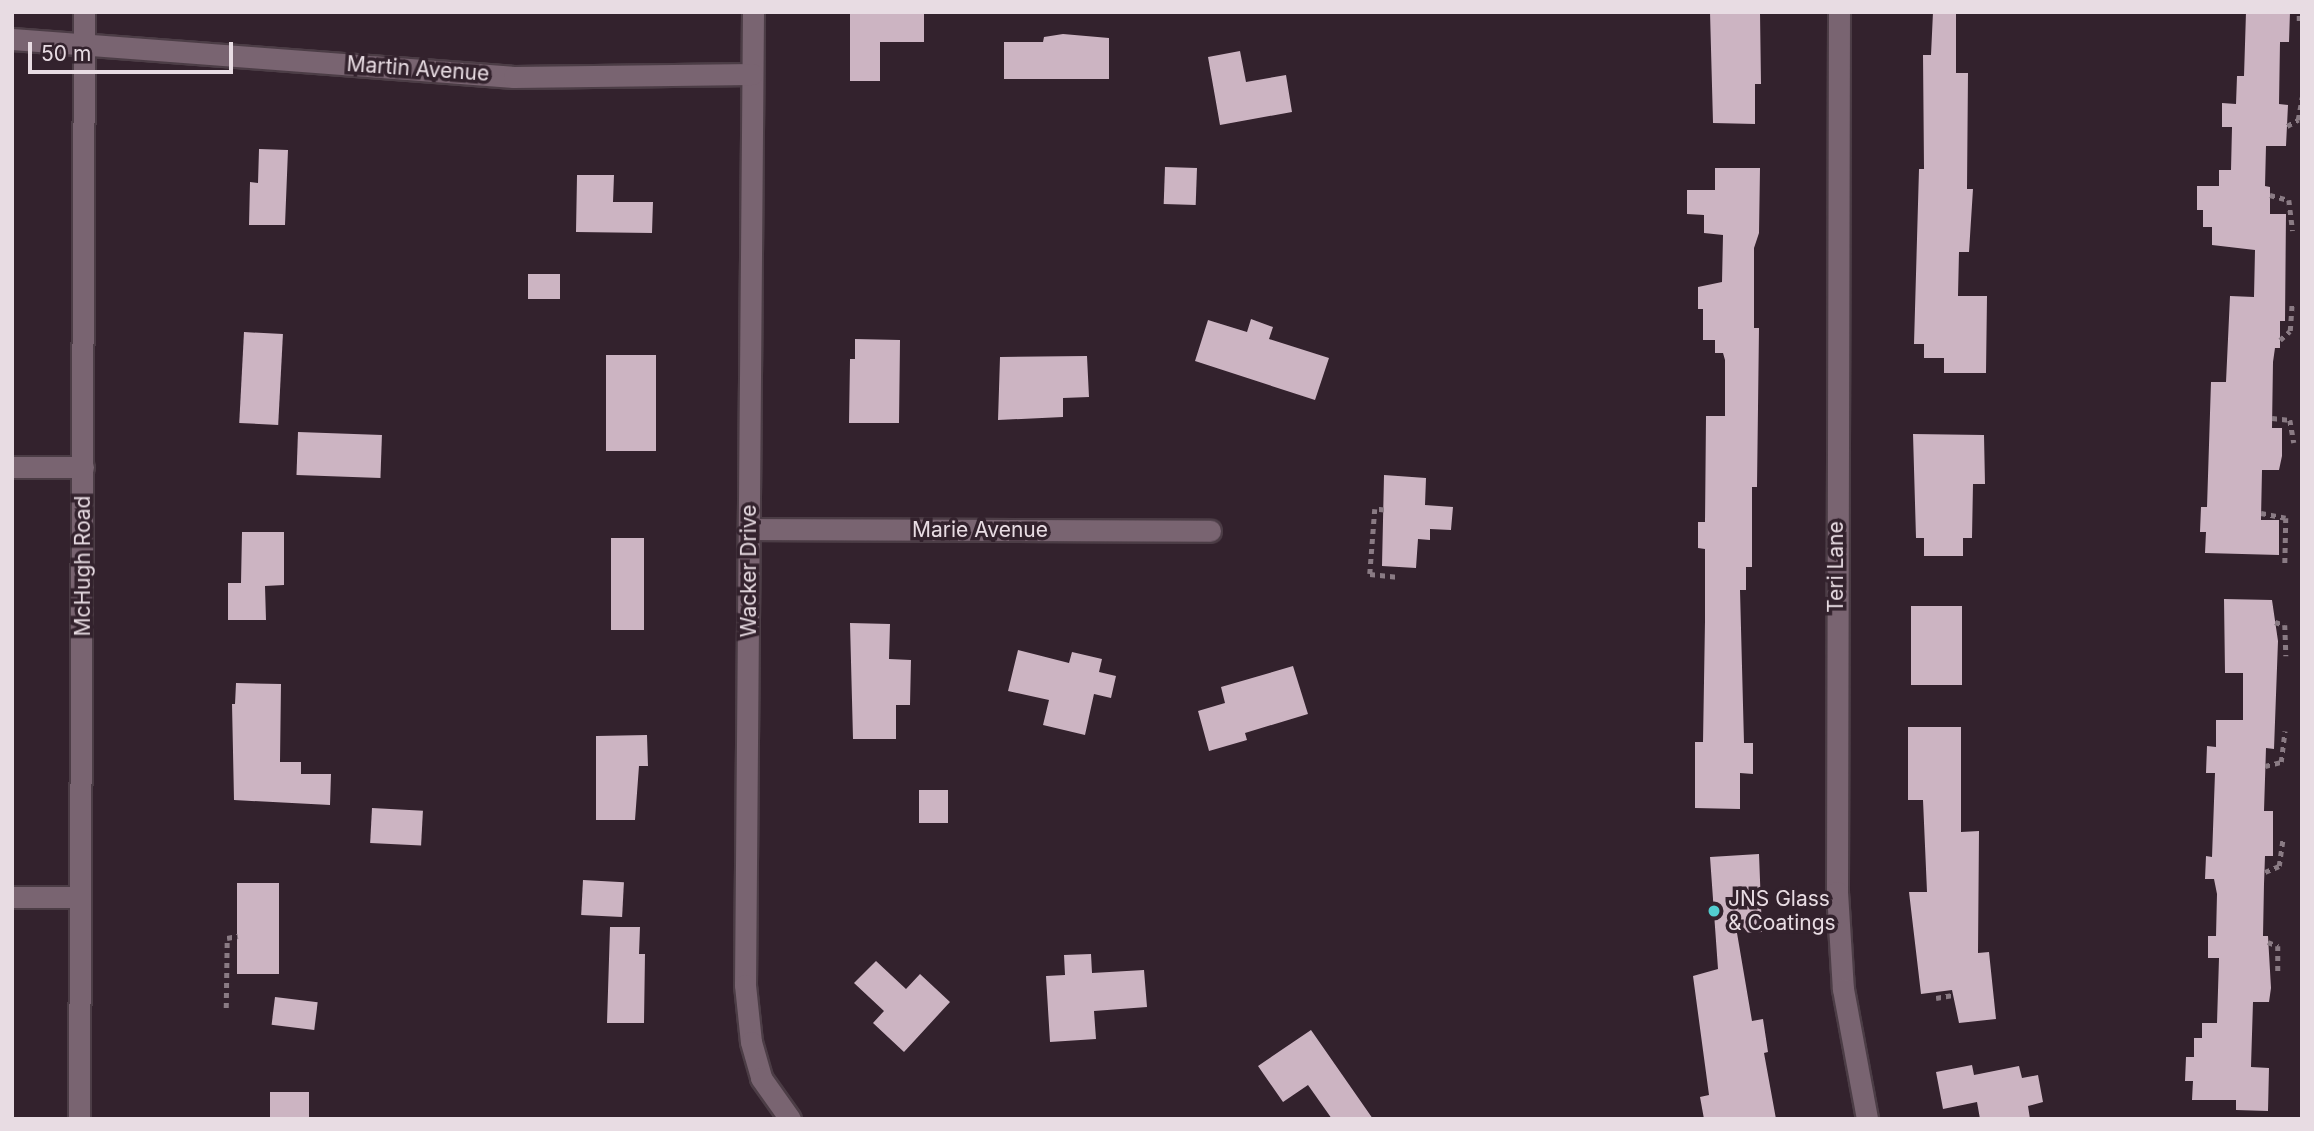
<!DOCTYPE html>
<style>
body{margin:0}
#map{position:relative;width:2314px;height:1131px;overflow:hidden;background:#33222d;font-family:Inter,sans-serif}
div>[style]{position:absolute}
.building>*{inset:0;background:#ccb4c2;transform-origin:0 0}
.path>*{height:4.5px;margin-top:-2.25px;transform-origin:0;background:repeating-linear-gradient(90deg,#8a7b84 0 5px,transparent 0 10px)}
.roads{filter:drop-shadow(2px 0 #4c3d46) drop-shadow(-2px 0 #4c3d46) drop-shadow(0 2px #4c3d46) drop-shadow(0 -2px #4c3d46)}
.street>*{height:21px;margin:-10.5px;padding:0 10.5px;transform-origin:10.5px;border-radius:10.5px;background:#796471}
.dots>*{width:19px;height:19px;translate:-50% -50%;box-sizing:border-box;border:4px solid #33222d;border-radius:50%}
span{translate:-50% -50%;white-space:nowrap;text-align:center;line-height:1.15;-webkit-text-stroke:7px #33222d;paint-order:stroke}
.street-label{font-size:21px;color:#e8dce3}
.poi-label{font-size:21px;color:#e8dce3}
.left{translate:0 -50%;text-align:left}
.frame{position:absolute;inset:0;border:14px solid #e8dce3;pointer-events:none}
.scale{position:absolute;left:28px;top:42px;width:205px;height:32px;box-sizing:border-box;border:4px solid #e8dce3;border-top:0;padding-left:9px;font-size:21px;line-height:24px;white-space:nowrap;color:#e8dce3;-webkit-text-stroke:5px #33222d;paint-order:stroke}
</style>
<div id="map">
<div class="building">
<div style="clip-path:polygon(850px 12px,924px 12px,924px 42px,880px 42px,880px 81px,850px 81px)"></div>
<div style="clip-path:polygon(1710px 12px,1760px 12px,1761px 84px,1755px 84px,1755px 124px,1713px 123px)"></div>
<div style="clip-path:polygon(1933px 12px,1956px 12px,1956px 73px,1968px 73px,1967px 189px,1973px 189px,1969px 252px,1959px 252px,1958px 296px,1987px 296px,1986px 373px,1944px 373px,1944px 358px,1924px 358px,1924px 344px,1914px 344px,1919px 169px,1924px 169px,1923px 55px,1931px 55px)"></div>
<div style="clip-path:polygon(2246px 12px,2290px 12px,2289px 42px,2280px 42px,2279px 104px,2288px 105px,2286px 146px,2266px 146px,2265px 186px,2270px 187px,2270px 214px,2286px 214px,2285px 321px,2280px 321px,2280px 348px,2275px 348px,2273px 362px,2272px 428px,2282px 428px,2282px 456px,2279px 470px,2262px 470px,2261px 520px,2279px 520px,2279px 555px,2205px 553px,2206px 532px,2200px 532px,2201px 507px,2207px 507px,2211px 382px,2226px 382px,2230px 296px,2254px 297px,2255px 250px,2212px 245px,2212px 227px,2203px 227px,2203px 210px,2197px 210px,2197px 186px,2219px 186px,2219px 170px,2231px 170px,2232px 127px,2222px 127px,2222px 103px,2236px 104px,2237px 76px,2244px 76px)"></div>
<div style="clip-path:polygon(1063px 34px,1109px 38px,1109px 79px,1004px 79px,1004px 42px,1043px 42px,1044px 37px)"></div>
<div style="clip-path:polygon(1240px 51px,1246px 82px,1286px 75px,1292px 112px,1220px 125px,1208px 57px)"></div>
<div style="clip-path:polygon(259px 149px,288px 150px,285px 225px,249px 225px,250px 182px,258px 183px)"></div>
<div style="left:1165px;top:167px;width:32px;height:37px;rotate:2deg"></div>
<div style="clip-path:polygon(1715px 168px,1760px 168px,1759px 233px,1754px 248px,1754px 328px,1759px 328px,1757px 487px,1752px 487px,1752px 567px,1746px 567px,1746px 590px,1740px 590px,1744px 743px,1753px 743px,1753px 774px,1740px 773px,1740px 809px,1695px 808px,1695px 742px,1703px 742px,1705px 621px,1705px 549px,1698px 548px,1698px 522px,1705px 522px,1706px 416px,1725px 416px,1725px 360px,1723px 353px,1715px 353px,1715px 340px,1703px 340px,1703px 309px,1698px 309px,1698px 287px,1722px 282px,1723px 235px,1704px 233px,1704px 215px,1687px 214px,1687px 190px,1715px 190px)"></div>
<div style="clip-path:polygon(577px 175px,614px 175px,613px 202px,653px 202px,652px 233px,576px 232px)"></div>
<div style="left:528px;top:274px;width:32px;height:25px"></div>
<div style="clip-path:polygon(1251px 319px,1273px 327px,1269px 339px,1329px 358px,1315px 400px,1195px 361px,1208px 320px,1247px 332px)"></div>
<div style="left:244px;top:332px;width:39px;height:91px;rotate:3deg"></div>
<div style="clip-path:polygon(855px 339px,900px 340px,899px 423px,849px 423px,850px 359px,855px 359px)"></div>
<div style="left:606px;top:355px;width:50px;height:96px"></div>
<div style="clip-path:polygon(1087px 356px,1089px 397px,1063px 398px,1063px 417px,998px 420px,1000px 357px)"></div>
<div style="left:298px;top:432px;width:84px;height:43px;rotate:2deg"></div>
<div style="clip-path:polygon(1913px 434px,1984px 435px,1985px 484px,1973px 484px,1972px 538px,1963px 538px,1963px 556px,1924px 556px,1924px 538px,1916px 538px)"></div>
<div style="clip-path:polygon(1384px 475px,1426px 478px,1425px 505px,1453px 507px,1451px 530px,1430px 529px,1430px 540px,1418px 539px,1416px 568px,1382px 566px)"></div>
<div style="clip-path:polygon(242px 532px,284px 532px,284px 585px,265px 586px,266px 620px,228px 620px,228px 583px,241px 583px)"></div>
<div style="left:611px;top:538px;width:33px;height:92px"></div>
<div style="clip-path:polygon(2224px 599px,2272px 600px,2278px 641px,2274px 749px,2266px 748px,2264px 811px,2273px 811px,2273px 856px,2265px 856px,2264px 884px,2263px 936px,2268px 936px,2271px 988px,2269px 1002px,2253px 1002px,2251px 1067px,2269px 1068px,2268px 1111px,2236px 1110px,2236px 1100px,2192px 1100px,2193px 1081px,2185px 1081px,2186px 1057px,2194px 1057px,2194px 1038px,2202px 1038px,2202px 1023px,2217px 1023px,2219px 958px,2208px 958px,2208px 936px,2216px 936px,2217px 894px,2214px 879px,2205px 879px,2206px 856px,2212px 857px,2215px 773px,2206px 773px,2207px 746px,2216px 747px,2216px 720px,2243px 720px,2243px 673px,2225px 673px)"></div>
<div style="left:1962px;top:606px;width:79px;height:51px;rotate:90deg"></div>
<div style="clip-path:polygon(850px 623px,890px 624px,889px 659px,911px 660px,910px 705px,896px 705px,896px 739px,853px 739px)"></div>
<div style="clip-path:polygon(1018px 650px,1069px 663px,1072px 652px,1102px 659px,1099px 672px,1116px 676px,1111px 698px,1094px 694px,1085px 735px,1043px 725px,1049px 700px,1008px 691px)"></div>
<div style="clip-path:polygon(1293px 666px,1308px 714px,1245px 733px,1247px 740px,1209px 751px,1198px 711px,1225px 703px,1221px 687px)"></div>
<div style="clip-path:polygon(236px 683px,281px 684px,280px 762px,301px 762px,301px 774px,331px 774px,330px 805px,234px 800px,232px 704px,235px 704px)"></div>
<div style="clip-path:polygon(1908px 727px,1961px 727px,1961px 832px,1979px 831px,1978px 953px,1989px 952px,1996px 1019px,1959px 1023px,1952px 990px,1921px 994px,1909px 892px,1927px 892px,1923px 800px,1908px 800px)"></div>
<div style="clip-path:polygon(647px 735px,648px 766px,639px 766px,635px 820px,596px 820px,596px 736px)"></div>
<div style="left:919px;top:790px;width:29px;height:33px"></div>
<div style="left:372px;top:808px;width:51px;height:35px;rotate:3deg"></div>
<div style="clip-path:polygon(1759px 854px,1762px 932px,1737px 933px,1752px 1021px,1763px 1019px,1768px 1052px,1764px 1053px,1776px 1119px,1704px 1119px,1700px 1097px,1709px 1095px,1693px 976px,1718px 969px,1710px 857px)"></div>
<div style="left:583px;top:880px;width:41px;height:35px;rotate:3deg"></div>
<div style="left:237px;top:883px;width:42px;height:91px"></div>
<div style="clip-path:polygon(610px 927px,640px 927px,639px 954px,645px 954px,644px 1023px,607px 1023px)"></div>
<div style="clip-path:polygon(1091px 954px,1092px 973px,1144px 970px,1147px 1007px,1094px 1011px,1096px 1039px,1050px 1042px,1046px 976px,1065px 975px,1064px 955px)"></div>
<div style="clip-path:polygon(876px 961px,906px 989px,920px 974px,950px 1002px,904px 1052px,873px 1023px,884px 1011px,854px 983px)"></div>
<div style="left:275px;top:997px;width:43px;height:28px;rotate:7deg"></div>
<div style="clip-path:polygon(1311px 1030px,1373px 1119px,1332px 1119px,1308px 1085px,1283px 1102px,1258px 1066px)"></div>
<div style="clip-path:polygon(1972px 1065px,1974px 1075px,2019px 1066px,2022px 1078px,2038px 1075px,2043px 1102px,2028px 1106px,2030px 1119px,1980px 1119px,1977px 1102px,1943px 1109px,1936px 1072px)"></div>
<div style="left:270px;top:1092px;width:39px;height:27px"></div>
</div>
<div class="path">
<div style="left:2299px;top:21px;width:9px;rotate:-90deg"></div>
<div style="left:2287px;top:126px;width:13px;rotate:-29deg"></div>
<div style="left:2298px;top:120px;width:23px;rotate:-80deg"></div>
<div style="left:2270px;top:195px;width:20px;rotate:15deg"></div>
<div style="left:2289px;top:200px;width:31px;rotate:83deg"></div>
<div style="left:2280px;top:340px;width:13px;rotate:-42deg"></div>
<div style="left:2290px;top:331px;width:26px;rotate:-86deg"></div>
<div style="left:2272px;top:418px;width:18px;rotate:6deg"></div>
<div style="left:2290px;top:420px;width:23px;rotate:80deg"></div>
<div style="left:1384px;top:510px;width:9px;rotate:-174deg"></div>
<div style="left:1375px;top:509px;width:65px;rotate:94.4deg"></div>
<div style="left:1370px;top:574px;width:29px;rotate:6deg"></div>
<div style="left:2261px;top:513px;width:25px;rotate:11deg"></div>
<div style="left:2286px;top:518px;width:49px;rotate:91.2deg"></div>
<div style="left:2275px;top:622px;width:10px;rotate:17deg"></div>
<div style="left:2285px;top:625px;width:31px;rotate:88deg"></div>
<div style="left:2265px;top:766px;width:16px;rotate:-14deg"></div>
<div style="left:2281px;top:762px;width:31px;rotate:-83deg"></div>
<div style="left:2265px;top:872px;width:15px;rotate:-23deg"></div>
<div style="left:2279px;top:866px;width:28px;rotate:-82deg"></div>
<div style="left:2268px;top:942px;width:11px;rotate:22deg"></div>
<div style="left:2278px;top:946px;width:28px;rotate:90deg"></div>
<div style="left:1936px;top:998px;width:17px;rotate:-10deg"></div>
<div style="left:226px;top:1008px;width:70px;rotate:-89.2deg"></div>
<div style="left:227px;top:938px;width:11px;rotate:-10deg"></div>
</div>
<div class="roads">
<div class="street">
<div style="left:753px;top:12px;width:973px;rotate:90.47deg"></div>
<div style="left:745px;top:985px;width:57px;rotate:84deg"></div>
<div style="left:751px;top:1042px;width:37px;rotate:74deg"></div>
<div style="left:761px;top:1078px;width:50px;rotate:54.7deg"></div>
<div style="left:1839px;top:12px;width:880px;rotate:90.13deg"></div>
<div style="left:1837px;top:892px;width:97px;rotate:86.5deg"></div>
<div style="left:1843px;top:989px;width:132px;rotate:79.5deg"></div>
<div style="left:12px;top:39px;width:503px;rotate:4.33deg"></div>
<div style="left:514px;top:77px;width:238px;rotate:-0.7deg"></div>
<div style="left:12px;top:467px;width:71px"></div>
<div style="left:749px;top:529px;width:461px;rotate:0.2deg"></div>
<div style="left:12px;top:897px;width:67px"></div>
<div style="left:79px;top:1119px;width:1107px;rotate:-89.74deg"></div>
</div>
</div>
<div class="dots">
<div style="left:1714px;top:911px;background:#52cdd0"></div>
</div>
<div class="street-label">
<span style="left:418px;top:69px;rotate:4deg">Martin Avenue</span>
<span style="left:980px;top:530px">Marie Avenue</span>
<span style="left:83px;top:566px;rotate:-90deg">McHugh Road</span>
<span style="left:1836px;top:567px;rotate:-90deg">Teri Lane</span>
<span style="left:749px;top:571px;rotate:-90deg">Wacker Drive</span>
</div>
<div class="poi-label">
<span class="left" style="left:1728px;top:911px">JNS Glass<br>&amp; Coatings</span>
</div>
<div class="frame"></div>
<div class="scale">50 m</div>
</div>
